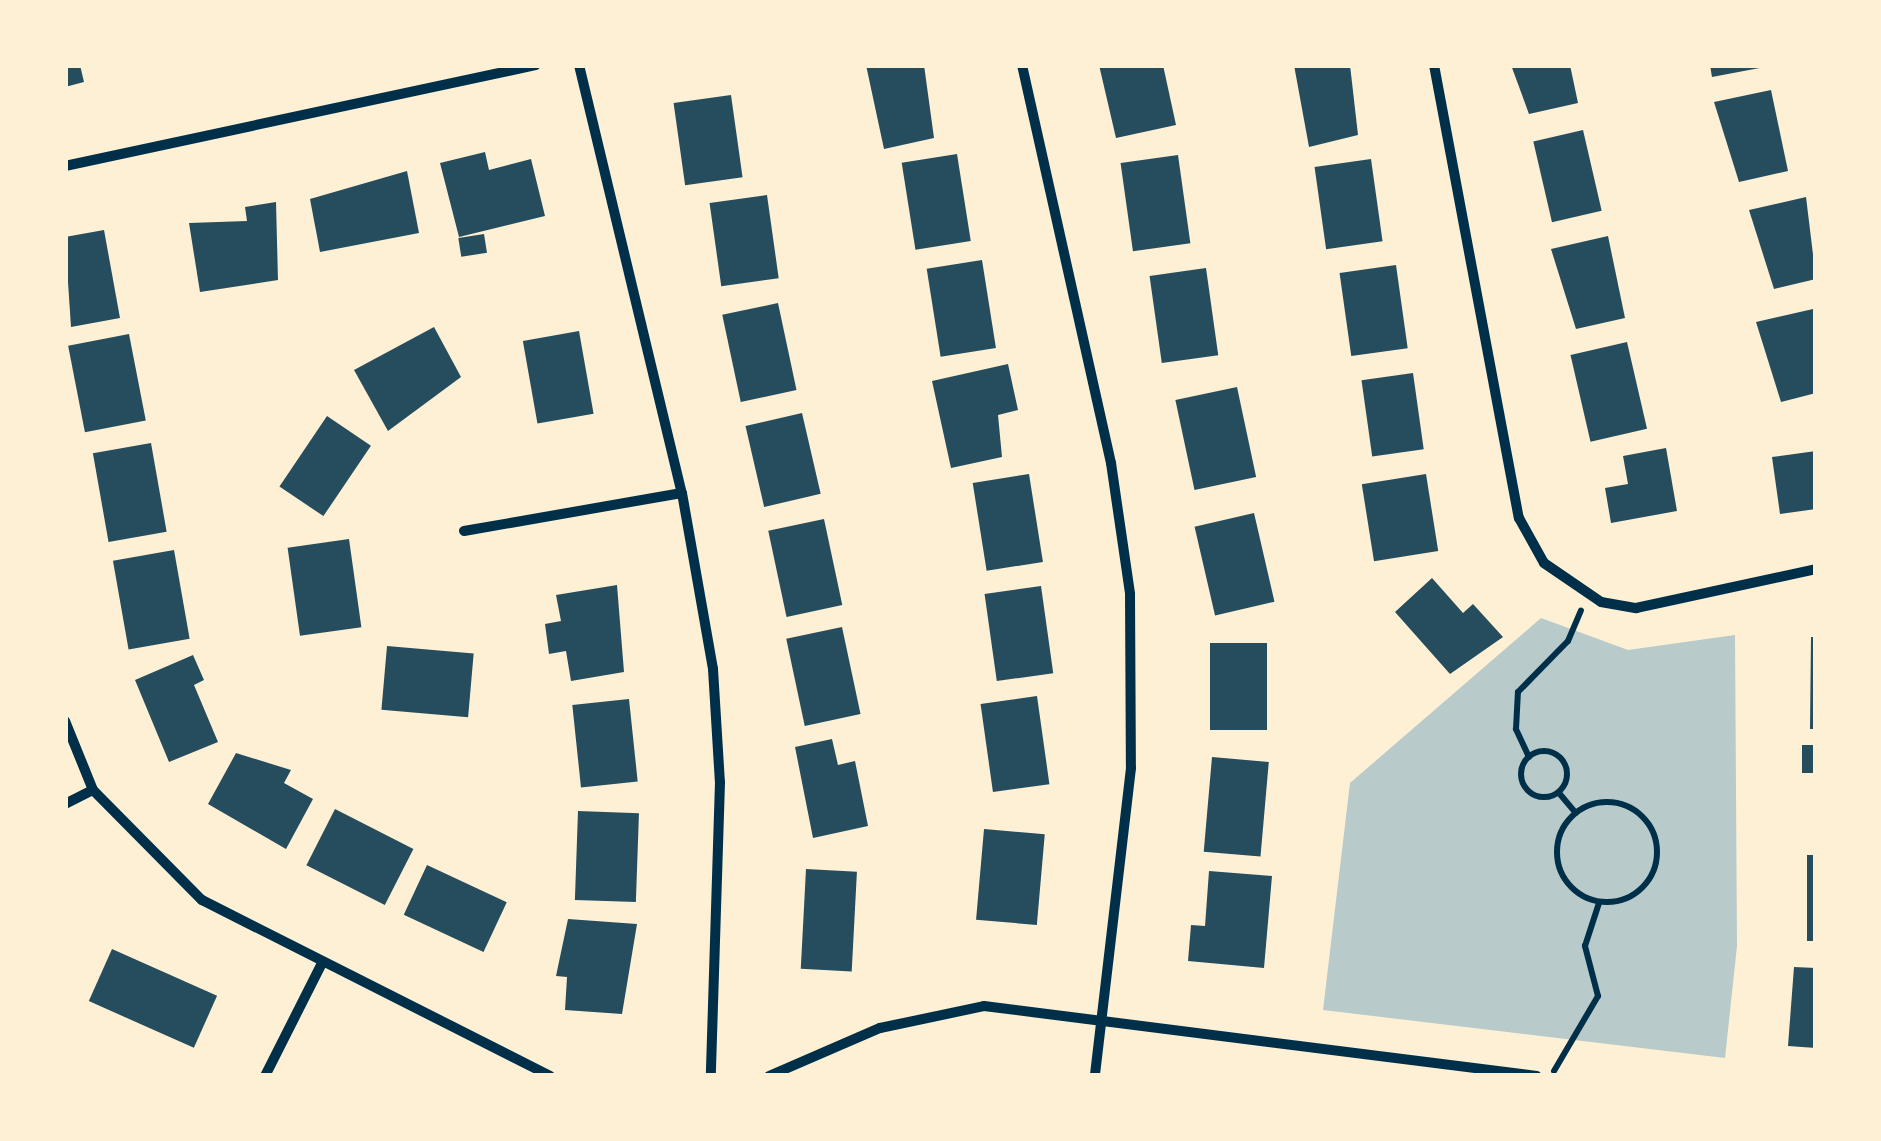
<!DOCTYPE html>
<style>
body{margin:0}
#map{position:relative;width:1881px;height:1141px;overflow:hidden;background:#fdf0d5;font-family:Mulish,sans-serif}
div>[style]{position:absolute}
.green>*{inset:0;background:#b9caca}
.building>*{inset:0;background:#264d5e;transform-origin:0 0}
.path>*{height:6px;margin:-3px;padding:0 3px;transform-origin:3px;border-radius:3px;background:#003049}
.path>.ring{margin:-3px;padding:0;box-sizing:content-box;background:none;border:6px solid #003049;border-radius:50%}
.minor>*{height:10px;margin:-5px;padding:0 5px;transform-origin:5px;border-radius:5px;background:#003049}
span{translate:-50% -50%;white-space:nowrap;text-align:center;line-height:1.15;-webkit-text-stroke:8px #fdf0d5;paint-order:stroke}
.frame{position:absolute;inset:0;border:68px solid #fdf0d5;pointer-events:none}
</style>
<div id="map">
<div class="green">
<div style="clip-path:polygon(1541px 618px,1628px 650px,1735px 635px,1737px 946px,1725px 1058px,1323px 1010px,1350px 783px)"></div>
</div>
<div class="building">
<div style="clip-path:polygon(65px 65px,80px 65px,84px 82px,65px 87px)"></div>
<div style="clip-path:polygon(866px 65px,924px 65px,934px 138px,884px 149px)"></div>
<div style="clip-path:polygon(1099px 65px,1163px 65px,1176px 125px,1116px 138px)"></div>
<div style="clip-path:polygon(1294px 65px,1350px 65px,1358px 135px,1309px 147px)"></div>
<div style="clip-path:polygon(1511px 65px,1570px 65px,1578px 103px,1529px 114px)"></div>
<div style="clip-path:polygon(1710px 65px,1765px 65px,1765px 67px,1712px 77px)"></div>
<div style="clip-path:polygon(1771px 90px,1788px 171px,1739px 182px,1714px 102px)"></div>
<div style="left:731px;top:95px;width:83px;height:58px;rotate:82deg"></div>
<div style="left:1583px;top:130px;width:83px;height:51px;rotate:77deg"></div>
<div style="clip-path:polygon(485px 152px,489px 170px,531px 159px,545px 216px,459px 237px,440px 163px)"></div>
<div style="left:957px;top:154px;width:88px;height:56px;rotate:81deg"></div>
<div style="left:1178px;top:155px;width:89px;height:58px;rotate:82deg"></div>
<div style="left:1371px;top:159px;width:83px;height:57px;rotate:82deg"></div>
<div style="clip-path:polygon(407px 171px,419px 233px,320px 252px,310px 199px)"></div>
<div style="left:767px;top:195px;width:84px;height:58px;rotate:82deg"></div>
<div style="clip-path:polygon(1806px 197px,1816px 279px,1774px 289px,1749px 210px)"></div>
<div style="clip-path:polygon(276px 202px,278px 280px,200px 292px,189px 223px,247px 221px,245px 207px)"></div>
<div style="clip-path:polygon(104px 230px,120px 318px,71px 327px,65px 237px)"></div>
<div style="left:484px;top:234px;width:19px;height:26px;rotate:81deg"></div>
<div style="clip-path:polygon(1608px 236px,1625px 318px,1576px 329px,1551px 249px)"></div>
<div style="left:982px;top:260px;width:89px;height:56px;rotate:81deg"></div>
<div style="left:1396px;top:265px;width:84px;height:57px;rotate:82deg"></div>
<div style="left:1206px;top:268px;width:88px;height:57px;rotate:82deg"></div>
<div style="left:778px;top:303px;width:89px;height:57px;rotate:78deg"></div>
<div style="clip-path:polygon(1813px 309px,1816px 393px,1781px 402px,1756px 322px)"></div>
<div style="clip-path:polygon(434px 327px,461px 377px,388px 431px,354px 370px)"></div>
<div style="left:579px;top:331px;width:84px;height:57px;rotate:80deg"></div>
<div style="left:129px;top:334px;width:88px;height:62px;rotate:79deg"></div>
<div style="left:1627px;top:342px;width:89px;height:58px;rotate:77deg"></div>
<div style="clip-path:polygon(1008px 364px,1018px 410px,998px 415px,1002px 457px,951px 468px,932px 381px)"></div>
<div style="left:1413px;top:373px;width:77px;height:52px;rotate:82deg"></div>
<div style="left:1237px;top:387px;width:92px;height:63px;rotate:78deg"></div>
<div style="left:802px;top:413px;width:83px;height:58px;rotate:77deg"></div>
<div style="left:327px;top:416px;width:53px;height:85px;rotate:34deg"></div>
<div style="left:151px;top:443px;width:90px;height:59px;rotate:80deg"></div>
<div style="clip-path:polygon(1666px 448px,1677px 511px,1611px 523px,1605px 488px,1628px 484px,1623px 456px)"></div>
<div style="clip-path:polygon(1816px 451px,1816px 509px,1780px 514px,1772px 457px)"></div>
<div style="left:1029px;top:474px;width:89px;height:57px;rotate:81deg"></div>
<div style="left:1426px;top:474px;width:78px;height:65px;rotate:81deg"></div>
<div style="left:1254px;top:513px;width:91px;height:61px;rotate:77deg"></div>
<div style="left:824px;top:519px;width:88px;height:57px;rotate:78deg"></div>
<div style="left:349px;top:539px;width:89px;height:62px;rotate:82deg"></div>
<div style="left:174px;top:550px;width:90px;height:62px;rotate:80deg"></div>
<div style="clip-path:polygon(1432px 578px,1463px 613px,1473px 604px,1503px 637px,1450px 674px,1395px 612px)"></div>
<div style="clip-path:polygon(617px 585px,624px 672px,571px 681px,566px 651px,549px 654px,545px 624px,561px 621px,556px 595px)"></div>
<div style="left:1041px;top:586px;width:88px;height:57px;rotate:82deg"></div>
<div style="left:842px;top:627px;width:89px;height:57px;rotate:78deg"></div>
<div style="clip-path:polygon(1811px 637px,1816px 637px,1816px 729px,1810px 729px)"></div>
<div style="left:1210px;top:643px;width:57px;height:87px"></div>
<div style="left:387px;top:646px;width:87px;height:64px;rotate:5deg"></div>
<div style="clip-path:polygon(193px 655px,204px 680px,194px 685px,218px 742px,169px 762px,135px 680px)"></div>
<div style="left:1037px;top:696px;width:89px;height:57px;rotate:82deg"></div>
<div style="left:629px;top:699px;width:83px;height:57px;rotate:84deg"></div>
<div style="clip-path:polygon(832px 739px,838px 765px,855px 761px,868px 826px,813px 838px,795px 747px)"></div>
<div style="left:1802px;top:745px;width:14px;height:28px"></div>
<div style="clip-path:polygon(236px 753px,291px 770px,284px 783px,313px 799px,286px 849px,208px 804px)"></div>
<div style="left:1212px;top:757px;width:57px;height:95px;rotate:5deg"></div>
<div style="left:335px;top:809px;width:88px;height:63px;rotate:27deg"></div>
<div style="left:578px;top:811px;width:61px;height:89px;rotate:2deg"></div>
<div style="left:984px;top:829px;width:61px;height:91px;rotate:5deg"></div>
<div style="left:1807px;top:855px;width:9px;height:86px"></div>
<div style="left:427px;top:865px;width:88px;height:55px;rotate:25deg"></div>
<div style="left:806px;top:869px;width:51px;height:100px;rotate:3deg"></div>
<div style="clip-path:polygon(1209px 871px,1272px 876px,1264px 968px,1188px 961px,1191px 925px,1205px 926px)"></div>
<div style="clip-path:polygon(568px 919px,637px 924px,622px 1014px,565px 1010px,567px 977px,556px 976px)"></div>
<div style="left:112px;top:949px;width:115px;height:57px;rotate:24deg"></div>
<div style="clip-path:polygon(1794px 967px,1816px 968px,1816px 1048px,1788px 1046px)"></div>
</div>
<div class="path">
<div class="ring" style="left:1521px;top:751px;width:40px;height:40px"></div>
<div style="left:1529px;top:757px;width:31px;rotate:-115deg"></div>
<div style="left:1516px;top:729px;width:37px;rotate:-87deg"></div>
<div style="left:1518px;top:692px;width:71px;rotate:-45.6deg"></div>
<div style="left:1568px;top:641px;width:33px;rotate:-67deg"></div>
<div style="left:1559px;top:793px;width:26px;rotate:50deg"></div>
<div class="ring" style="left:1557px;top:802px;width:94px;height:94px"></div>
<div style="left:1554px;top:1071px;width:87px;rotate:-59.6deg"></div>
<div style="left:1598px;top:996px;width:52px;rotate:-104.6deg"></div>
<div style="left:1585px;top:946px;width:45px;rotate:-72deg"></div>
</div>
<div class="minor">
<div style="left:579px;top:65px;width:440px;rotate:76.5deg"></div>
<div style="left:682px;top:493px;width:179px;rotate:80deg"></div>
<div style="left:713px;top:669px;width:113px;rotate:86.5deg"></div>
<div style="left:720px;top:782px;width:294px;rotate:91.8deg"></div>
<div style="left:1022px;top:65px;width:408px;rotate:77.4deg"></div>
<div style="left:1111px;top:463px;width:132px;rotate:81.7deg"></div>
<div style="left:1130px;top:594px;width:174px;rotate:89.7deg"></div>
<div style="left:1131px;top:768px;width:310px;rotate:96.7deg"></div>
<div style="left:1434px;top:65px;width:461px;rotate:79.4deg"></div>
<div style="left:1519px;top:518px;width:51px;rotate:60.9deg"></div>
<div style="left:1544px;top:563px;width:69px;rotate:34.4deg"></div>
<div style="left:1601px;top:602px;width:36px;rotate:10deg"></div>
<div style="left:1636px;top:608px;width:184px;rotate:-12.2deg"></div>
<div style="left:65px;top:166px;width:481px;rotate:-12.1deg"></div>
<div style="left:464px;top:531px;width:221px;rotate:-9.9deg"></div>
<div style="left:65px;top:721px;width:74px;rotate:67.9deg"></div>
<div style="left:93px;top:790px;width:155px;rotate:45.3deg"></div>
<div style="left:202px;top:900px;width:390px;rotate:26.8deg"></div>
<div style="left:65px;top:804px;width:31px;rotate:-27deg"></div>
<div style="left:265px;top:1076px;width:124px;rotate:-63.2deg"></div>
<div style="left:769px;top:1076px;width:121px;rotate:-23.4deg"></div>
<div style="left:880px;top:1028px;width:106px;rotate:-11.9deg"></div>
<div style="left:984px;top:1006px;width:557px;rotate:7.21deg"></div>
</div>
<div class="frame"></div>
</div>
